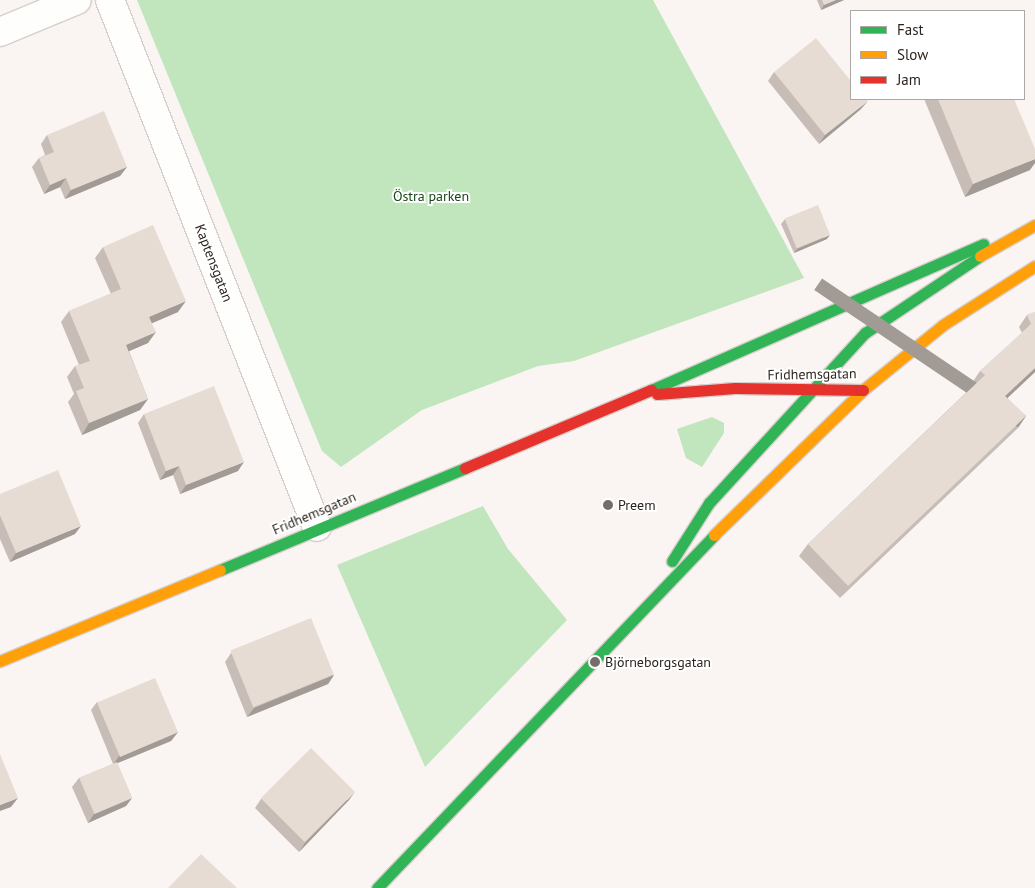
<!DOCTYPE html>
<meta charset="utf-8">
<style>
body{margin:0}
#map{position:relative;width:1035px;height:888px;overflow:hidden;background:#faf5f2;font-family:"PT Sans",sans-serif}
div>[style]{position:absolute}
.green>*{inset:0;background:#c1e5bd}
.roads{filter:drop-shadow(1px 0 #d6cfcb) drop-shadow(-1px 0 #d6cfcb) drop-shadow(0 1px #d6cfcb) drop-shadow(0 -1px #d6cfcb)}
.street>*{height:28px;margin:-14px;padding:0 14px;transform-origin:14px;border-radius:14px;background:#fefefd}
.fast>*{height:11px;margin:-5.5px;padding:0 5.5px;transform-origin:5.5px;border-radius:5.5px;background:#30b455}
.slow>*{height:11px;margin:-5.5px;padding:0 5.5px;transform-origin:5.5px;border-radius:5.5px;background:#ff9f0a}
.jam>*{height:11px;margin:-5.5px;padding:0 5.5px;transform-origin:5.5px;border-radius:5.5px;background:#e5322d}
.wall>*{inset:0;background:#c7bdb6}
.shaded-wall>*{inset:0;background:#a29a94;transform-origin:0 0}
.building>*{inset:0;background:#e7dcd4;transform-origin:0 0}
.dots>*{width:14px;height:14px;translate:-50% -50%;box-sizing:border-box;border:2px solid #fff;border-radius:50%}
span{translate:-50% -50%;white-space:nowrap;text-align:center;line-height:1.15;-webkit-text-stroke:4px #fff;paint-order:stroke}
.park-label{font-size:14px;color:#174619}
.street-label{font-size:14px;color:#2d241e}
.poi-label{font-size:14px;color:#2d241e}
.left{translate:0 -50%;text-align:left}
.legend{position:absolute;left:850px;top:10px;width:175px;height:90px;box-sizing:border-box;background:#fff;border:1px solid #aba7a5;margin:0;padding:6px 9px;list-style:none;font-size:15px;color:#2d241e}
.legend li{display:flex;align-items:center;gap:10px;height:25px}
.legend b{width:25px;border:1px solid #aba7a5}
</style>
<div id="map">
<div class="green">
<div style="clip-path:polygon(137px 0,653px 0,804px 278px,574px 361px,538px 366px,422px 410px,341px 467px,322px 451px)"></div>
<div style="clip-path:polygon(712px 417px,724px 423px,724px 433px,702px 467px,686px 458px,677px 429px)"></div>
<div style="clip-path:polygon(483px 506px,508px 549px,567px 620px,425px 767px,337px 565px)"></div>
</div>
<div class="roads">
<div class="street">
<div style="left:110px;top:0;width:566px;rotate:68.56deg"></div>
<div style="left:0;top:32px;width:83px;rotate:-22.6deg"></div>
</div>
<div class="fast">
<div style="left:651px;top:390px;width:363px;rotate:-23.7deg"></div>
<div style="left:672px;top:561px;width:69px;rotate:-57.5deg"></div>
<div style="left:709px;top:503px;width:231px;rotate:-47.5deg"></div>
<div style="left:865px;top:333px;width:138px;rotate:-33.8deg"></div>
<div style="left:220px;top:570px;width:265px;rotate:-22.6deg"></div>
<div style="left:377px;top:888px;width:488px;rotate:-46.3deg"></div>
</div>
<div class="slow">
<div style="left:980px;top:256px;width:63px;rotate:-29.4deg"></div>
<div style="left:714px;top:535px;width:208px;rotate:-44.2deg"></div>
<div style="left:863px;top:390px;width:103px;rotate:-39.1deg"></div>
<div style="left:943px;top:325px;width:109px;rotate:-32.7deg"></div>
<div style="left:0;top:661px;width:238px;rotate:-22.5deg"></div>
</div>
<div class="jam">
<div style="left:657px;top:394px;width:78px;rotate:-4.4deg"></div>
<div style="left:735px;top:388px;width:128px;rotate:0.9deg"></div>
<div style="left:465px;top:468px;width:202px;rotate:-22.8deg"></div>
</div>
</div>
<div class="wall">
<div style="clip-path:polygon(817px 0,844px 0,821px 10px)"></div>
<div style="clip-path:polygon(774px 72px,861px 109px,819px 144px,768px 81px)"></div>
<div style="clip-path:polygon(924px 99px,1014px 99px,1030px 170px,965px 197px)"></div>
<div style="clip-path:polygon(47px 135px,127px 167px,120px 176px,65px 199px,60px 187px,44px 194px,32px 167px,39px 158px,45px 155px,41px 144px)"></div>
<div style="clip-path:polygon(785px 219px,827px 239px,794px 253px,781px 224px)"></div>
<div style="clip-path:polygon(103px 247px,178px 312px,152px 323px,148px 343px,129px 351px,148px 399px,140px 410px,82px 435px,68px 402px,74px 394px,67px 377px,75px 366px,79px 365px,61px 322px,69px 311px,111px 294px,95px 258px)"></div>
<div style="clip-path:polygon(1035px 312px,1035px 372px,1007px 398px,1026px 416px,1018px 428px,840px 598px,799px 556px,808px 544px,974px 385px,972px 383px,980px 371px,1022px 333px,1019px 327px,1027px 315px)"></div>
<div style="clip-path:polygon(144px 414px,238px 471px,180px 494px,173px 475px,160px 480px,138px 423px)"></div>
<div style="clip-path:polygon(0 494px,75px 534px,10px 562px,0 539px)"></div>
<div style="clip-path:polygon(231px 653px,334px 675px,328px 684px,247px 717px,225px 662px)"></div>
<div style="clip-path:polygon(97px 702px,178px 732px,171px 741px,117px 763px,132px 798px,126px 806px,88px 823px,72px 787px,79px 778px,113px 764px,91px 710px)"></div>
<div style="clip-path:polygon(261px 799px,349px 800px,299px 852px,255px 808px)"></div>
</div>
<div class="shaded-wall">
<div style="clip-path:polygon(836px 0,844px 0,821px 10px,824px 5px)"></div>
<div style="clip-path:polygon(868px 101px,861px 109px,819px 144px,825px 135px)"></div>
<div style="clip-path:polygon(1035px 159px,1035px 163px,1030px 170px,965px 197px,973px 184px)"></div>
<div style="clip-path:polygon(127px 167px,120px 176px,65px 199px,71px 190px)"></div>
<div style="clip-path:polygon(66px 178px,60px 187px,44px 194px,50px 185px)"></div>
<div style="clip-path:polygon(830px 235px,827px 239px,794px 253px,797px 249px)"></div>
<div style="clip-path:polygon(186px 301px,178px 312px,141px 328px,149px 317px)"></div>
<div style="clip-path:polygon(156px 332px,148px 343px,118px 356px,126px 345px)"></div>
<div style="clip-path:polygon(1035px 368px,1035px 372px,997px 408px,1005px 396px)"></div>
<div style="clip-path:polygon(148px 399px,140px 410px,82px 435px,89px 423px)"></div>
<div style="left:1026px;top:416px;width:14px;height:246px;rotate:124deg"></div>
<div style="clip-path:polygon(244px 462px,238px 471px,180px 494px,186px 485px)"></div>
<div style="clip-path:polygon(179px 466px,173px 475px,160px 480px,166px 471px)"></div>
<div style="clip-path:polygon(81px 526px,75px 534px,10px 562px,16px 553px)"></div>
<div style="clip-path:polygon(334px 675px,328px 684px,247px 717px,254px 708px)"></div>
<div style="clip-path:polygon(178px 732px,171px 741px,113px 765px,119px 756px)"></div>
<div style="clip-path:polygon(355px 792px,349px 800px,299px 852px,305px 843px)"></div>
<div style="clip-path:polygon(18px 798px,11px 807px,0 811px,0 805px)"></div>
<div style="clip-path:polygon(132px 798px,126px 806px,88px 823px,94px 814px)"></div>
</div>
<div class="building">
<div style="clip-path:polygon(822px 0,836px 0,824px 5px)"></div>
<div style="clip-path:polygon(816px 38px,851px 81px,851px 99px,866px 99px,868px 101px,825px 135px,774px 72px)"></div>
<div style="clip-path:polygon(938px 99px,1014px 99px,1035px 149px,1035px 159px,973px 184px)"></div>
<div style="clip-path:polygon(104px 111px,127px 167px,71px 190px,66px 178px,50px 185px,39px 158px,54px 152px,47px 135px)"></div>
<div style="left:818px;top:205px;width:32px;height:36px;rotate:68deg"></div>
<div style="clip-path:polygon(153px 225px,186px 301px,149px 317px,156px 332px,126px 345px,148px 399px,89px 423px,76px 391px,84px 388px,75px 366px,90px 361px,69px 311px,121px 289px,103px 247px)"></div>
<div style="clip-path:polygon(1035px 312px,1035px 368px,1005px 396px,1026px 416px,848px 586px,808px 544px,985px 375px,980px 371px,1031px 324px,1027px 315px)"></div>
<div style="clip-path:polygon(214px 386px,244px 462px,186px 485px,179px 466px,166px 471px,144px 414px)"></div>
<div style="clip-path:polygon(58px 470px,81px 526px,16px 553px,0 515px,0 494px)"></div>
<div style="left:311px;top:618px;width:61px;height:87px;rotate:68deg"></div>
<div style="left:155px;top:678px;width:59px;height:63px;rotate:67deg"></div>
<div style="left:311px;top:748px;width:62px;height:71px;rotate:45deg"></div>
<div style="clip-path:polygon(0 754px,18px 798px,0 805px)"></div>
<div style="left:117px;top:762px;width:39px;height:41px;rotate:67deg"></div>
<div style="clip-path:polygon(201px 854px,237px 888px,168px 888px)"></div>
</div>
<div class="dots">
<div style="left:608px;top:505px;background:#756d68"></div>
<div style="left:595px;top:662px;background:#756d68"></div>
</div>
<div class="park-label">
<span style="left:431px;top:196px">Östra parken</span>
</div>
<div class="street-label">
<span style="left:214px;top:263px;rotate:69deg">Kaptensgatan</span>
<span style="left:812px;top:374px;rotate:-1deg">Fridhemsgatan</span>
<span style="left:314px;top:513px;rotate:-23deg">Fridhemsgatan</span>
</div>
<div class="poi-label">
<span class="left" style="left:618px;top:505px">Preem</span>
<span class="left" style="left:605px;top:662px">Björneborgsgatan</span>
</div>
<ul class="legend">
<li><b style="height:6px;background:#30b455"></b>Fast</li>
<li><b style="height:6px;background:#ff9f0a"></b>Slow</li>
<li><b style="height:6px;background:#e5322d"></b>Jam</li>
</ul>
</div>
